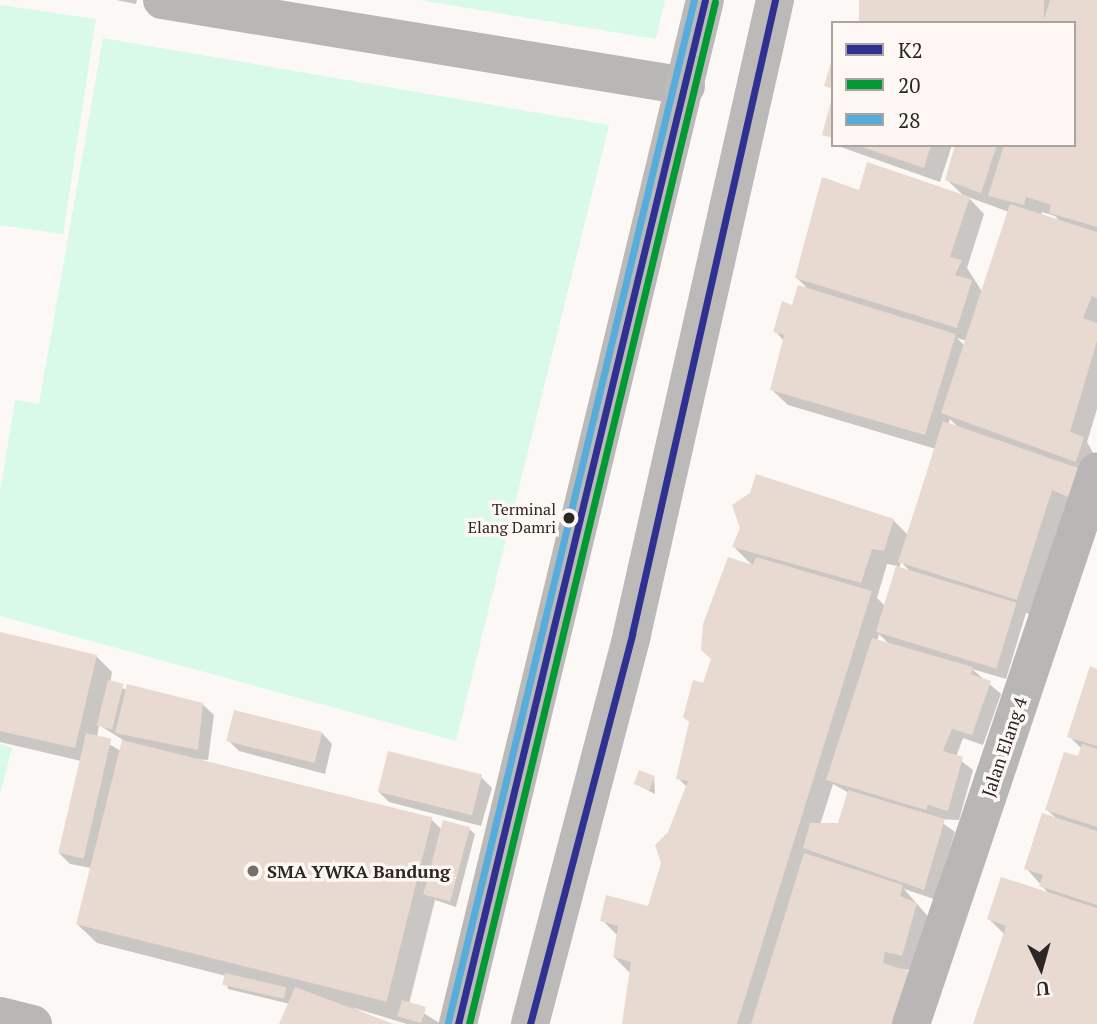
<!DOCTYPE html>
<style>
body{margin:0}
#map{position:relative;width:1097px;height:1024px;overflow:hidden;background:#fcf8f6;font-family:"PT Serif",serif}
div>[style]{position:absolute}
.green>*{inset:0;background:#d9fae9}
.shadow>*{inset:0;background:#0003}
.building>*{inset:0;background:#e8d9d1;transform-origin:0 0}
.minor>*{height:38px;margin:-19px;padding:0 19px;transform-origin:19px;border-radius:19px;background:#b9b7b6}
.primary>*{height:38px;margin:-19px;padding:0 19px;transform-origin:19px;border-radius:19px;background:#bcbab9}
.bus-1>*{height:7px;margin:-3.5px;padding:0 3.5px;transform-origin:3.5px;border-radius:3.5px;background:#2e3192}
.bus-2>*{height:7px;margin:-3.5px;padding:0 3.5px;transform-origin:3.5px;border-radius:3.5px;background:#093}
.bus-3>*{height:7px;margin:-3.5px;padding:0 3.5px;transform-origin:3.5px;border-radius:3.5px;background:#56addb}
.dots>*{width:19px;height:19px;translate:-50% -50%;box-sizing:border-box;border:4px solid #fff7f3;border-radius:50%}
span{translate:-50% -50%;white-space:nowrap;text-align:center;line-height:1.15;-webkit-text-stroke:7px #fff7f3;paint-order:stroke}
.bus-label{font-size:16px;color:#2a2725}
.right{translate:-100% -50%;text-align:right}
.street-label{font-size:18px;color:#2a2725}
.poi-label{font-size:18px;color:#2a2725;font-weight:700}
.left{translate:0 -50%;text-align:left}
.legend{position:absolute;left:831px;top:21px;width:245px;height:126px;box-sizing:border-box;background:#fff7f3;border:2px solid #aaa4a1;margin:0;padding:9px 12px;list-style:none;font-size:21px;color:#2a2725}
.legend li{display:flex;align-items:center;gap:14px;height:35px}
.legend b{width:35px;border:2px solid #aaa4a1}
.north{position:absolute;left:1006px;top:933px;width:70px;height:70px;-webkit-text-stroke:5px #fff7f3;paint-order:stroke;rotate:175deg;font-size:19px;font-weight:700;line-height:28px;text-align:center;color:#2a2725}
.north::after{content:'';display:block;margin:auto;width:24px;height:32px;background:#2a2725;clip-path:polygon(50% 0,100% 100%,50% 72%,0 100%)}
</style>
<div id="map">
<div class="green">
<div style="clip-path:polygon(419px 0,665px 0,656px 39px)"></div>
<div style="clip-path:polygon(0 5px,96px 19px,63px 234px,0 225px)"></div>
<div style="clip-path:polygon(103px 38px,609px 125px,456px 741px,0 616px,0 492px,15px 400px,39px 404px)"></div>
<div style="clip-path:polygon(0 744px,12px 748px,0 794px)"></div>
</div>
<div class="shadow">
<div style="clip-path:polygon(116px 0,137px 0,136px 4px)"></div>
<div style="clip-path:polygon(evenodd,861px 0,1097px 0,1097px 409px,1087px 442px,1097px 460px,1033px 615px,1026px 613px,1006px 679px,972px 669px,1001px 694px,983px 745px,963px 738px,956px 757px,973px 770px,959px 820px,937px 819px,955px 832px,934px 899px,904px 889px,932px 921px,918px 971px,893px 968px,919px 1024px,624px 1024px,630px 973px,614px 957px,618px 936px,602px 920px,649px 908px,687px 787px,678px 778px,704px 685px,755px 568px,734px 547px,893px 520px,908px 535px,936px 449px,788px 405px,772px 390px,784px 341px,775px 331px,810px 291px,797px 278px,860px 192px,964px 196px,947px 180px,957px 145px,1074px 145px,1074px 23px,1039px 23px,1044px 6px,861px 0,968px 197px,1009px 212px,983px 293px,967px 268px,984px 214px,968px 197px,861px 0,1042px 212px,1055px 216px,1065px 227px,1040px 217px,1042px 212px,861px 0,957px 338px,967px 341px,965px 346px,957px 338px,861px 0,950px 419px,959px 428px,948px 425px,950px 419px,861px 0,901px 562px,911px 572px,899px 569px,901px 562px,861px 0,887px 564px,898px 566px,885px 606px,877px 598px,887px 564px,861px 0,879px 634px,890px 645px,877px 641px,879px 634px,861px 0,833px 784px,849px 793px,839px 825px,820px 825px,833px 784px)"></div>
<div style="clip-path:polygon(835px 145px,952px 145px,940px 182px)"></div>
<div style="clip-path:polygon(evenodd,0 634px,96px 656px,112px 672px,110px 683px,127px 690px,202px 704px,214px 715px,208px 760px,192px 759px,431px 819px,442px 830px,469px 829px,475px 834px,456px 907px,435px 900px,409px 1004px,441px 1024px,407px 1024px,351px 1007px,389px 1024px,281px 1024px,290px 1004px,228px 989px,226px 976px,97px 943px,77px 924px,91px 868px,70px 864px,59px 853px,81px 761px,0 742px,0 634px,99px 725px,128px 743px,121px 751px,97px 737px,99px 725px)"></div>
<div style="clip-path:polygon(1097px 670px,1097px 1024px,975px 1024px,1005px 935px,989px 919px,1050px 895px,1026px 868px,1057px 819px,1046px 809px,1082px 749px,1069px 736px)"></div>
<div style="clip-path:polygon(322px 733px,332px 744px,325px 774px,239px 751px,228px 740px)"></div>
<div style="clip-path:polygon(481px 777px,492px 788px,481px 826px,389px 802px,378px 791px)"></div>
<div style="clip-path:polygon(654px 777px,655px 794px,634px 783px)"></div>
</div>
<div class="building">
<div style="left:859px;top:0;width:185px;height:24px"></div>
<div style="clip-path:polygon(1050px 0,1097px 0,1097px 227px,1049px 213px,1051px 205px,1026px 197px,1024px 205px,988px 196px,1004px 145px,1074px 145px,1074px 23px,1043px 23px)"></div>
<div style="clip-path:polygon(832px 59px,833px 59px,833px 89px,824px 86px)"></div>
<div style="clip-path:polygon(833px 94px,833px 138px,822px 135px)"></div>
<div style="clip-path:polygon(856px 145px,931px 145px,924px 168px)"></div>
<div style="clip-path:polygon(955px 145px,997px 145px,981px 193px,945px 180px)"></div>
<div style="clip-path:polygon(867px 162px,970px 197px,950px 257px,962px 260px,955px 275px,972px 280px,957px 328px,795px 278px,822px 177px,859px 190px)"></div>
<div style="clip-path:polygon(1010px 204px,1097px 232px,1097px 298px,1092px 296px,1083px 318px,1097px 323px,1097px 341px,1070px 432px,1084px 437px,1076px 462px,941px 413px)"></div>
<div style="clip-path:polygon(798px 285px,956px 334px,925px 435px,770px 390px,784px 335px,773px 332px,782px 301px,792px 305px)"></div>
<div style="clip-path:polygon(943px 421px,1078px 468px,1068px 497px,1052px 490px,1017px 600px,898px 562px)"></div>
<div style="clip-path:polygon(756px 474px,894px 519px,884px 551px,872px 549px,861px 583px,732px 547px,740px 528px,732px 505px,750px 493px)"></div>
<div style="clip-path:polygon(728px 557px,753px 565px,756px 557px,872px 591px,737px 1024px,622px 1024px,631px 962px,613px 957px,618px 926px,600px 921px,606px 895px,648px 906px,661px 863px,655px 845px,668px 832px,688px 781px,676px 779px,689px 722px,683px 717px,693px 680px,703px 683px,711px 659px,701px 650px,703px 624px)"></div>
<div style="left:896px;top:566px;width:126px;height:69px;rotate:17deg"></div>
<div style="clip-path:polygon(0 632px,97px 655px,75px 748px,0 731px)"></div>
<div style="clip-path:polygon(872px 638px,973px 667px,971px 674px,991px 681px,972px 735px,952px 729px,943px 751px,963px 757px,948px 811px,928px 805px,926px 810px,826px 780px)"></div>
<div style="clip-path:polygon(1090px 666px,1097px 669px,1097px 746px,1067px 737px)"></div>
<div style="left:108px;top:680px;width:16px;height:47px;rotate:14deg"></div>
<div style="clip-path:polygon(127px 684px,203px 703px,198px 750px,115px 733px)"></div>
<div style="left:234px;top:710px;width:91px;height:32px;rotate:14deg"></div>
<div style="left:86px;top:733px;width:26px;height:123px;rotate:13deg"></div>
<div style="left:122px;top:740px;width:320px;height:190px;rotate:14deg"></div>
<div style="clip-path:polygon(1082px 744px,1097px 749px,1097px 827px,1045px 810px,1064px 752px,1078px 756px)"></div>
<div style="left:388px;top:751px;width:97px;height:42px;rotate:14deg"></div>
<div style="left:639px;top:770px;width:17px;height:15px;rotate:21deg"></div>
<div style="clip-path:polygon(848px 790px,945px 819px,924px 890px,803px 848px,810px 823px,838px 823px)"></div>
<div style="clip-path:polygon(1042px 813px,1097px 831px,1097px 905px,1039px 886px,1043px 875px,1024px 869px)"></div>
<div style="left:443px;top:820px;width:28px;height:77px;rotate:15deg"></div>
<div style="clip-path:polygon(804px 853px,903px 885px,900px 896px,917px 903px,902px 956px,885px 952px,883px 963px,915px 973px,898px 1024px,751px 1024px)"></div>
<div style="clip-path:polygon(1001px 877px,1097px 908px,1097px 1024px,973px 1024px,1006px 926px,987px 919px)"></div>
<div style="left:225px;top:973px;width:63px;height:12px;rotate:13deg"></div>
<div style="clip-path:polygon(295px 987px,394px 1024px,279px 1024px)"></div>
<div style="left:402px;top:1000px;width:25px;height:17px;rotate:16deg"></div>
</div>
<div class="minor">
<div style="left:162px;top:0;width:531px;rotate:9.32deg"></div>
<div style="left:0;top:1016px;width:34px;rotate:14deg"></div>
<div style="left:911px;top:1024px;width:583px;rotate:-71.41deg"></div>
</div>
<div class="primary">
<div style="left:458px;top:1024px;width:1053px;rotate:-76.44deg"></div>
<div style="left:530px;top:1024px;width:403px;rotate:-75.3deg"></div>
<div style="left:632px;top:634px;width:650px;rotate:-77.29deg"></div>
</div>
<div class="bus-1">
<div style="left:458px;top:1024px;width:1053px;rotate:-76.44deg"></div>
<div style="left:530px;top:1024px;width:403px;rotate:-75.3deg"></div>
<div style="left:632px;top:634px;width:650px;rotate:-77.29deg"></div>
</div>
<div class="bus-2">
<div style="left:469px;top:1024px;width:1051px;rotate:-76.47deg"></div>
</div>
<div class="bus-3">
<div style="left:448px;top:1022px;width:1051px;rotate:-76.47deg"></div>
</div>
<div class="dots">
<div style="left:569px;top:518px;background:#2a2725"></div>
<div style="left:253px;top:871px;background:#74706e"></div>
</div>
<div class="bus-label">
<span class="right" style="left:556px;top:518px">Terminal<br>Elang Damri</span>
</div>
<div class="street-label">
<span style="left:1004px;top:747px;rotate:-71deg">Jalan Elang 4</span>
</div>
<div class="poi-label">
<span class="left" style="left:267px;top:871px">SMA YWKA Bandung</span>
</div>
<ul class="legend">
<li><b style="height:9px;background:#2e3192"></b>K2</li>
<li><b style="height:9px;background:#093"></b>20</li>
<li><b style="height:9px;background:#56addb"></b>28</li>
</ul>
<div class="north">U</div>
</div>
